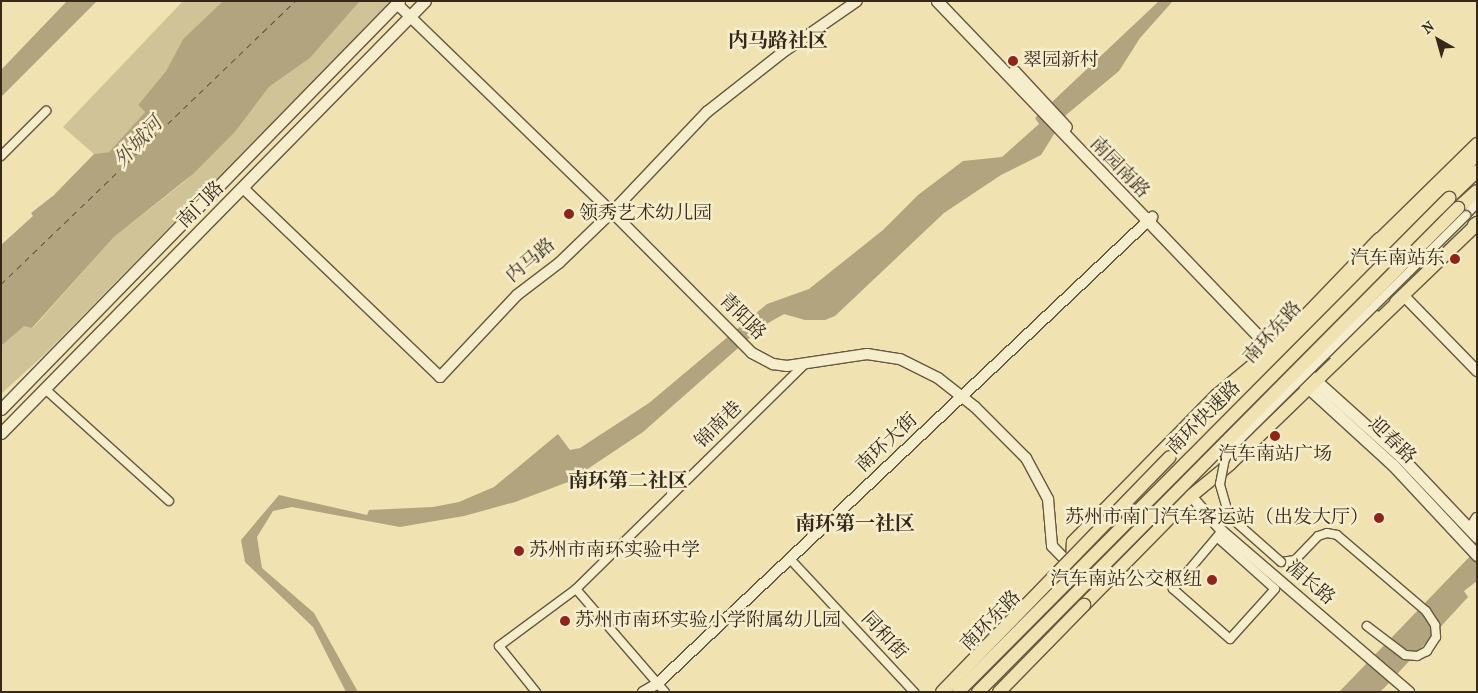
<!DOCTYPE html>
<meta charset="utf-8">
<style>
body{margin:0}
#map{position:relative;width:1478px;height:693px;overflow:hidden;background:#f1e3b1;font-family:"IM FELL French Canon","Noto Serif SC",serif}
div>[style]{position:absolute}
.green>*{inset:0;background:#d1c398}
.water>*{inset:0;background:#b1a47e}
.ferry>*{height:1px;margin-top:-0.5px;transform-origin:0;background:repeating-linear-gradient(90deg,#5b4e39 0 6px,transparent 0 11px)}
.roads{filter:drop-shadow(1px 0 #655840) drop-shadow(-1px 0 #655840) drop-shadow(0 1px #655840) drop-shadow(0 -1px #655840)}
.minor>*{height:8px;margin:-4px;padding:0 4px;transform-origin:4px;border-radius:4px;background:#f6edcc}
.tertiary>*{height:10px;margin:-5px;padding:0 5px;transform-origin:5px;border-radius:5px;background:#f6edcc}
.secondary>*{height:11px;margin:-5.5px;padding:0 5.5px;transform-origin:5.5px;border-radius:5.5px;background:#f6edcc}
.primary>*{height:12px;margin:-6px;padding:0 6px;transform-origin:6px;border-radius:6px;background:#f1e3b1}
.trunk>*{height:12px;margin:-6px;padding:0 6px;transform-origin:6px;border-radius:6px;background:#f1e3b1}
.bridges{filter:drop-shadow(1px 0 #655840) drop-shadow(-1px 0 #655840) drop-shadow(0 1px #655840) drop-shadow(0 -1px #655840)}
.minor-bridge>*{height:8px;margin:-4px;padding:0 4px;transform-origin:4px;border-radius:4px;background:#f6edcc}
.trunk-bridge>*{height:12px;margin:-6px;padding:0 6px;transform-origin:6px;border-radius:6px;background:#f1e3b1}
.dots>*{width:14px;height:14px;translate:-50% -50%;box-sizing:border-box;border:2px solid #f6edcc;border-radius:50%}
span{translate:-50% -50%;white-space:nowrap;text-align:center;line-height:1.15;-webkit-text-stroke:5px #f6edcc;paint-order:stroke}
.poi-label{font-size:19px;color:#36291b}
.left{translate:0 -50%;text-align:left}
.right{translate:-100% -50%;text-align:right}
.street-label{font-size:19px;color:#36291b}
.neighbourhood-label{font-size:20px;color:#36291b;font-weight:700}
.water-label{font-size:20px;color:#5b4e39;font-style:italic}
.frame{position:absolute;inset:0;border:2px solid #36291b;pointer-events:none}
.north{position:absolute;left:1413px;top:15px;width:50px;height:50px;-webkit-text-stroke:4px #f6edcc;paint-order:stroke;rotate:322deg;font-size:14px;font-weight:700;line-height:20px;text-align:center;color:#36291b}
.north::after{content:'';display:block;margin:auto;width:18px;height:22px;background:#36291b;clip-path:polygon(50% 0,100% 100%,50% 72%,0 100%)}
</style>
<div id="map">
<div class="green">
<div style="clip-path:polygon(183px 1px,223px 1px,183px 39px,166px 71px,138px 105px,145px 112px,109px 152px,94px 154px,63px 127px)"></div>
<div style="clip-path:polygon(360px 1px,391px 1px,45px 354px,1px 394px,1px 346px,24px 325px,33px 328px,114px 237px,184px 182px,235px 132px,269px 87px,310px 58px)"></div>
</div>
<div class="water">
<div style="clip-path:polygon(67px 1px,97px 1px,1px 97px,1px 70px)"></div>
<div style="clip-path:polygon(223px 1px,360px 1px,310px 58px,269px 87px,235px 132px,193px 174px,114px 237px,32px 328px,24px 326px,1px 346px,1px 245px,33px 216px,31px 213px,54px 195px,94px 154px,109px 152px,145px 112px,138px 105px,166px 71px,183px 39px)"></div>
<div style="clip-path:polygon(1159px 1px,1173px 1px,1140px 38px,1119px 71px,1066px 115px,1041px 155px,1001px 175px,944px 213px,835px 316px,825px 320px,805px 320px,784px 314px,763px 326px,643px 432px,568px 482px,515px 502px,464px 516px,400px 527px,292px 507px,273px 511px,257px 537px,262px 568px,314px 613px,358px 692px,346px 692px,313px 627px,245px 562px,241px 540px,279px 495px,367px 515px,369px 510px,433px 507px,459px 502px,494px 487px,558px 434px,570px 450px,580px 448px,649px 403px,767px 304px,809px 289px,883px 230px,918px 195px,963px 161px,1002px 157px,1039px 124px,1035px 118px)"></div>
<div style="clip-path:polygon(1477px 549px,1477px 581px,1464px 591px,1468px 597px,1388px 684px,1380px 692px,1339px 692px)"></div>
</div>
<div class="ferry">
<div style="left:1px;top:284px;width:408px;rotate:-43.9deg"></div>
</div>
<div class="roads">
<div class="minor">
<div style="left:1px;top:156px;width:64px;rotate:-45deg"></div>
<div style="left:1466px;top:215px;width:16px;rotate:-47deg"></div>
<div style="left:45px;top:389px;width:167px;rotate:42.1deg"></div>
<div style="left:1218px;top:538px;width:76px;rotate:41.8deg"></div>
<div style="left:1275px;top:589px;width:67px;rotate:132deg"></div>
<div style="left:1230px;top:639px;width:76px;rotate:-138.7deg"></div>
<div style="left:1173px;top:589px;width:76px;rotate:-49.8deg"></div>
<div style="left:790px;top:559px;width:182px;rotate:47deg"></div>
<div style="left:1281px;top:562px;width:14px;rotate:-8deg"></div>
<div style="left:1295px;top:560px;width:33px;rotate:-46deg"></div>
<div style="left:1318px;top:536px;width:9px;rotate:-18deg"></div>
<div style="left:1327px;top:533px;width:10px;rotate:11deg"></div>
<div style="left:1337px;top:535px;width:117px;rotate:40.5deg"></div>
<div style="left:1426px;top:611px;width:17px;rotate:57deg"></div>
<div style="left:1435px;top:625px;width:12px;rotate:85deg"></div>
<div style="left:1436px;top:637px;width:17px;rotate:123deg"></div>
<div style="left:1427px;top:651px;width:11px;rotate:153deg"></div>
<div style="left:1417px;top:656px;width:12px;rotate:-175deg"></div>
<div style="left:1405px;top:655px;width:48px;rotate:-142.7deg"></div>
<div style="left:576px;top:589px;width:136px;rotate:49.2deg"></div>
<div style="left:536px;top:692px;width:59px;rotate:-128.8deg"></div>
<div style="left:499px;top:646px;width:96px;rotate:-36.5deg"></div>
<div style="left:576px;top:589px;width:321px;rotate:-44.5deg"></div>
</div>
<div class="tertiary">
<div style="left:397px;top:4px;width:299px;rotate:44.1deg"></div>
<div style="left:612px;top:212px;width:199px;rotate:45.2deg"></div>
<div style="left:752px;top:353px;width:24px;rotate:28deg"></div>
<div style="left:773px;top:364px;width:14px;rotate:8deg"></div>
<div style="left:787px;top:366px;width:81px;rotate:-8.5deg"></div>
<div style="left:867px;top:354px;width:33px;rotate:9deg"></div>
<div style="left:900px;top:359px;width:42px;rotate:26.6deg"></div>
<div style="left:938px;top:378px;width:47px;rotate:38.1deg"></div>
<div style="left:975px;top:407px;width:72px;rotate:45deg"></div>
<div style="left:1026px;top:458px;width:47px;rotate:61.8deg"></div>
<div style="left:1048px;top:499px;width:47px;rotate:85.1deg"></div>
<div style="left:1052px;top:546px;width:29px;rotate:46deg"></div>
<div style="left:243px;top:188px;width:273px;rotate:43.8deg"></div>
<div style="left:440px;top:377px;width:112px;rotate:-46.8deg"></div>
<div style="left:517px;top:295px;width:53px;rotate:-37.3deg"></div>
<div style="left:559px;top:263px;width:74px;rotate:-43.9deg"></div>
<div style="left:612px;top:212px;width:138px;rotate:-46.5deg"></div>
<div style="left:707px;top:112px;width:95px;rotate:-38.2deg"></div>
<div style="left:782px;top:53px;width:91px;rotate:-34.7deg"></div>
<div style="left:1404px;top:296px;width:105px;rotate:45.8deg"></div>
<div style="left:1191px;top:496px;width:47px;rotate:48.5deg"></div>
<div style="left:1222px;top:531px;width:247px;rotate:40.7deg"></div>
<div style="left:1470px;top:529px;width:13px;rotate:-58deg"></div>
<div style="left:643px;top:692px;width:16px;rotate:-30deg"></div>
<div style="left:657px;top:684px;width:681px;rotate:-43.33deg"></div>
</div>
<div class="secondary">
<div style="left:937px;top:1px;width:491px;rotate:46.2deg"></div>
<div style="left:1014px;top:71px;width:76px;rotate:47.1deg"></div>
<div style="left:1284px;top:352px;width:157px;rotate:41.9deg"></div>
<div style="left:1401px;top:457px;width:110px;rotate:46.5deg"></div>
<div style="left:1302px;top:382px;width:123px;rotate:42.4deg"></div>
<div style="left:1393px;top:465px;width:123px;rotate:47deg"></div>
<div style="left:1px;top:409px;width:570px;rotate:-45.71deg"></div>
<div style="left:1px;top:433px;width:605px;rotate:-45.54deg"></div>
</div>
<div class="primary">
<div style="left:1373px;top:246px;width:146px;rotate:-44.4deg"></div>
<div style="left:1396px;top:302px;width:112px;rotate:-43.9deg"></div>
<div style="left:1331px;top:352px;width:57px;rotate:-37.9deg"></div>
<div style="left:1082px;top:556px;width:211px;rotate:-45deg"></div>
<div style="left:1231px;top:407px;width:107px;rotate:-47.7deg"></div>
<div style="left:1072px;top:567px;width:25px;rotate:-88deg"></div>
<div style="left:1073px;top:542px;width:206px;rotate:-45.6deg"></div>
<div style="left:1217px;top:395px;width:56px;rotate:-39.9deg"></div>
</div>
<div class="trunk">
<div style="left:1449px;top:198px;width:39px;rotate:-44deg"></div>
<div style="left:1458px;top:208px;width:25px;rotate:-42deg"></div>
<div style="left:1474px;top:225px;width:4px;rotate:-34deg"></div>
<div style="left:1298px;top:337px;width:256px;rotate:-45.6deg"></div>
<div style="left:1170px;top:457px;width:302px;rotate:-46.2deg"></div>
<div style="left:1084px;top:605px;width:153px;rotate:-45.5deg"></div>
<div style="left:1191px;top:496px;width:50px;rotate:-39.4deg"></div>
<div style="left:1230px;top:464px;width:242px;rotate:-44deg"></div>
</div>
</div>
<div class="bridges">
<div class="minor-bridge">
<div style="left:1281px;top:562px;width:69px;rotate:-138.5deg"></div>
<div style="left:1229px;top:516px;width:33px;rotate:-106deg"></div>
<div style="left:1220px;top:484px;width:25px;rotate:-79deg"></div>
<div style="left:1225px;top:459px;width:22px;rotate:-54deg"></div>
<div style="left:1238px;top:441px;width:321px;rotate:-44.7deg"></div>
</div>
<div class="trunk-bridge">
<div style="left:942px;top:692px;width:327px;rotate:-45.9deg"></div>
<div style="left:958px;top:692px;width:697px;rotate:-45.17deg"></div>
<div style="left:978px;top:692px;width:682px;rotate:-45.24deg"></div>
<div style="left:999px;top:692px;width:122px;rotate:-45.7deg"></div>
</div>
</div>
<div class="dots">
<div style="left:1013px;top:61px;background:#8f2418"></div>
<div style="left:569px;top:214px;background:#8f2418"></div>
<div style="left:1455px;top:259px;background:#8f2418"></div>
<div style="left:1275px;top:436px;background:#8f2418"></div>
<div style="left:1379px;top:518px;background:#8f2418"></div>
<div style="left:519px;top:551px;background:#8f2418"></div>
<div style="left:1212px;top:580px;background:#8f2418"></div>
<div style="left:565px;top:621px;background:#8f2418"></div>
</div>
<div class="poi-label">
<span class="left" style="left:1023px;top:61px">翠园新村</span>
<span class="left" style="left:579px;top:214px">领秀艺术幼儿园</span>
<span class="right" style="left:1445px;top:259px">汽车南站东</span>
<span style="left:1275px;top:455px">汽车南站广场</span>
<span class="right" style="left:1369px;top:518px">苏州市南门汽车客运站（出发大厅）</span>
<span class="left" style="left:529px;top:551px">苏州市南环实验中学</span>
<span class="right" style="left:1202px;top:580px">汽车南站公交枢纽</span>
<span class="left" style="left:575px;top:621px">苏州市南环实验小学附属幼儿园</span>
</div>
<div class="street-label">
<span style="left:1119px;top:168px;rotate:46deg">南园南路</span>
<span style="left:201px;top:205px;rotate:-45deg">南门路</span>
<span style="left:531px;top:261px;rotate:-40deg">内马路</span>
<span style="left:742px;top:317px;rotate:45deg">青阳路</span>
<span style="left:1273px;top:333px;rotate:-48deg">南环东路</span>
<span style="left:1204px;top:418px;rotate:-45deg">南环快速路</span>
<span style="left:719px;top:425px;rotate:-45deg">锦南巷</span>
<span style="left:1392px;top:441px;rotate:44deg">迎春路</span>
<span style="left:887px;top:443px;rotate:-43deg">南环大街</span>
<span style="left:1310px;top:583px;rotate:40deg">湄长路</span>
<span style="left:991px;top:621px;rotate:-45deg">南环东路</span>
<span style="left:884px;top:636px;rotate:47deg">同和街</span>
</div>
<div class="neighbourhood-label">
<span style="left:778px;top:40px">内马路社区</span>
<span style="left:628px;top:480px">南环第二社区</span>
<span style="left:855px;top:523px">南环第一社区</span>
</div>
<div class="water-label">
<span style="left:138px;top:142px;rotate:-47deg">外城河</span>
</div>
<div class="frame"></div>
<div class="north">N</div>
</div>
